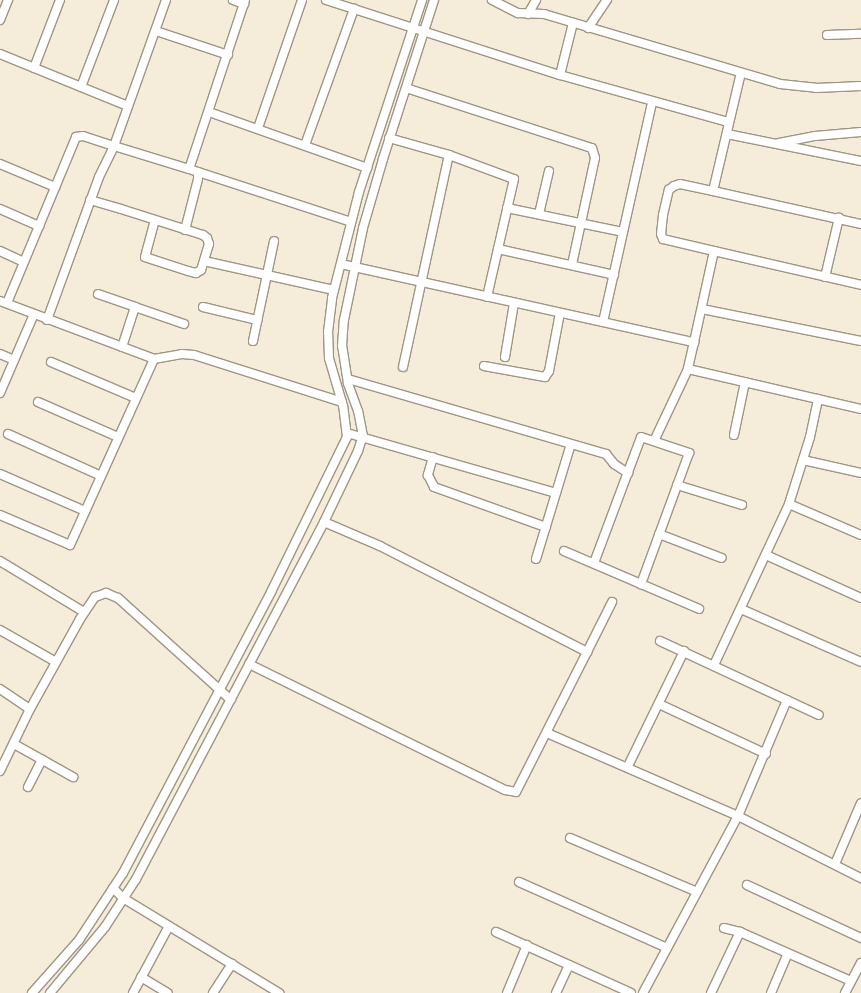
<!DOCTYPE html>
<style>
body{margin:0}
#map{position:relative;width:861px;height:993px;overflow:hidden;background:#f5ecda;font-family:Figtree,sans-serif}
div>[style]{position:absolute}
.roads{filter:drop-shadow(1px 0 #9e9685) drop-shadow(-1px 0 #9e9685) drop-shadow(0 1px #9e9685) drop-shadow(0 -1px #9e9685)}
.minor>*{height:8px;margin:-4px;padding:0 4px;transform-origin:4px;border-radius:4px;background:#fff}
span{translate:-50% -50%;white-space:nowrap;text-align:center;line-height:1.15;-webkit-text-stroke:4px #fefaf3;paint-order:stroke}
</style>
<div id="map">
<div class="roads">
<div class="minor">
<div style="left:233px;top:0;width:12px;rotate:20deg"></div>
<div style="left:245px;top:0;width:178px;rotate:108.3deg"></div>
<div style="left:189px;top:169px;width:170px;rotate:18.1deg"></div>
<div style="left:326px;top:0;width:246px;rotate:17.8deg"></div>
<div style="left:560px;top:75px;width:174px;rotate:15.6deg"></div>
<div style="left:492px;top:0;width:29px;rotate:27deg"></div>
<div style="left:518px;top:13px;width:26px;rotate:2deg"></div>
<div style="left:544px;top:14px;width:246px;rotate:16.5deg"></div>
<div style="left:780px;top:84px;width:36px;rotate:6deg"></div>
<div style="left:816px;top:88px;width:45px;rotate:-2.5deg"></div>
<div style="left:528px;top:14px;width:16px;rotate:-60deg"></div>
<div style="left:0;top:20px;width:22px;rotate:-68deg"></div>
<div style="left:588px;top:28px;width:34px;rotate:-56deg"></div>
<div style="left:156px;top:31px;width:76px;rotate:18.4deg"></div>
<div style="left:827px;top:35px;width:34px;rotate:-2deg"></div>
<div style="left:0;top:54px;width:138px;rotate:22.1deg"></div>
<div style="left:34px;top:68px;width:73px;rotate:-69.1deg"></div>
<div style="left:560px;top:75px;width:54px;rotate:-76deg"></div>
<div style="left:81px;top:87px;width:93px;rotate:-69.2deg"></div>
<div style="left:406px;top:88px;width:195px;rotate:17.9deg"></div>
<div style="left:592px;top:148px;width:10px;rotate:73deg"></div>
<div style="left:595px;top:158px;width:108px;rotate:102.2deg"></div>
<div style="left:209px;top:112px;width:168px;rotate:19.5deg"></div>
<div style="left:258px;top:128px;width:135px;rotate:-71deg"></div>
<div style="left:727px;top:134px;width:137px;rotate:11.4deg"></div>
<div style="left:389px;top:138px;width:62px;rotate:15.8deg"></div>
<div style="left:449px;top:155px;width:69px;rotate:20.3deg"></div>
<div style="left:514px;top:179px;width:121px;rotate:102.9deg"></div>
<div style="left:779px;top:143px;width:37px;rotate:-11deg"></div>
<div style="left:815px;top:136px;width:46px;rotate:-5deg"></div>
<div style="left:305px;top:145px;width:145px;rotate:-70.2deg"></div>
<div style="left:0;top:164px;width:60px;rotate:22.7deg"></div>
<div style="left:713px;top:191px;width:152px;rotate:12.6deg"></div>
<div style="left:90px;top:200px;width:32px;rotate:16deg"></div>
<div style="left:121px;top:209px;width:86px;rotate:17.6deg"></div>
<div style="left:203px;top:235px;width:5px;rotate:37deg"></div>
<div style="left:207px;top:238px;width:6px;rotate:72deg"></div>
<div style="left:209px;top:244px;width:27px;rotate:107deg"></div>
<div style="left:201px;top:270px;width:6px;rotate:149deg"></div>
<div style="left:196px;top:273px;width:8px;rotate:-166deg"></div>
<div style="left:188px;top:271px;width:45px;rotate:-162deg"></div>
<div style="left:145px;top:257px;width:38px;rotate:-75deg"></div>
<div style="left:507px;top:208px;width:118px;rotate:11.7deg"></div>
<div style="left:0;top:209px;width:43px;rotate:23.6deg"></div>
<div style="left:539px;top:214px;width:44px;rotate:-76.9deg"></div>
<div style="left:185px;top:230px;width:53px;rotate:-75.7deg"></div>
<div style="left:198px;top:179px;width:7px;rotate:-90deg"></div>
<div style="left:498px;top:249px;width:119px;rotate:12.6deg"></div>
<div style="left:0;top:251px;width:26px;rotate:25deg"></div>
<div style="left:714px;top:251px;width:151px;rotate:13deg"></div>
<div style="left:204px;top:261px;width:133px;rotate:12.6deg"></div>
<div style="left:341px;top:264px;width:362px;rotate:12.5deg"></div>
<div style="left:694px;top:342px;width:28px;rotate:103deg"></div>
<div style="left:688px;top:369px;width:178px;rotate:13deg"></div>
<div style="left:825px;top:277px;width:61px;rotate:-76.7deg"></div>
<div style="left:98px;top:294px;width:39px;rotate:19deg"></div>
<div style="left:0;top:301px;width:165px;rotate:20.6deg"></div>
<div style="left:154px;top:359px;width:28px;rotate:-10deg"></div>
<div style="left:182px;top:354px;width:12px;rotate:5deg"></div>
<div style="left:194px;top:355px;width:155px;rotate:17.6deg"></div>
<div style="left:7px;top:303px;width:180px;rotate:-67.4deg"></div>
<div style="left:76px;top:137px;width:7px;rotate:-8deg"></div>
<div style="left:83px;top:136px;width:33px;rotate:18deg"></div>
<div style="left:114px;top:146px;width:155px;rotate:-70.4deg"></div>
<div style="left:203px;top:307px;width:56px;rotate:13.5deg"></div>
<div style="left:702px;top:309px;width:162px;rotate:11.4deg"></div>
<div style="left:47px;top:320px;width:152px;rotate:-70deg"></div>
<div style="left:99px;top:177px;width:34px;rotate:-64deg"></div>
<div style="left:114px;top:146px;width:78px;rotate:17deg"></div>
<div style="left:603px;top:322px;width:225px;rotate:-77.4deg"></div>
<div style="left:253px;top:341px;width:102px;rotate:-78.1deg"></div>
<div style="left:694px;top:342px;width:93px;rotate:-77.6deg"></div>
<div style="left:714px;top:251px;width:52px;rotate:-166.8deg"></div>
<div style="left:663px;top:239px;width:5px;rotate:-112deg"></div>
<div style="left:661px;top:234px;width:19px;rotate:-84deg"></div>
<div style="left:663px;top:215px;width:26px;rotate:-77deg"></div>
<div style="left:669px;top:190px;width:6px;rotate:-39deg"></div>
<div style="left:674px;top:186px;width:6px;rotate:-18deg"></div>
<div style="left:680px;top:184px;width:34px;rotate:12deg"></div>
<div style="left:713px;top:191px;width:121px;rotate:-76.7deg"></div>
<div style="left:122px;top:347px;width:42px;rotate:-72deg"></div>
<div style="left:135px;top:307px;width:52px;rotate:19.1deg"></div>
<div style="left:0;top:354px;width:15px;rotate:23deg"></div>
<div style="left:505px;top:357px;width:55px;rotate:-80.5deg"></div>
<div style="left:51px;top:362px;width:92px;rotate:23deg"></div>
<div style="left:484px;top:366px;width:62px;rotate:10.2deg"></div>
<div style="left:545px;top:377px;width:7px;rotate:-56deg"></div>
<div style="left:549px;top:371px;width:59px;rotate:-79.3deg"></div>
<div style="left:403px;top:367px;width:217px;rotate:-77.8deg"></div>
<div style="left:348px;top:379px;width:269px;rotate:16.2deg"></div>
<div style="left:606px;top:454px;width:13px;rotate:51deg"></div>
<div style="left:614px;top:464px;width:17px;rotate:33deg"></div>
<div style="left:0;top:393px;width:86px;rotate:-66.7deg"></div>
<div style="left:38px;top:402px;width:87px;rotate:23.6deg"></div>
<div style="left:347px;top:433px;width:217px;rotate:16deg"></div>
<div style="left:8px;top:434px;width:102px;rotate:24.3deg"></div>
<div style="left:734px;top:435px;width:54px;rotate:-78.3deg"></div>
<div style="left:654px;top:441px;width:80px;rotate:-64.7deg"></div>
<div style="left:433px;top:457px;width:19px;rotate:106deg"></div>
<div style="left:428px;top:475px;width:13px;rotate:63deg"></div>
<div style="left:434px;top:487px;width:119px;rotate:19.7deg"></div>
<div style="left:803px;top:460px;width:59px;rotate:12.6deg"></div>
<div style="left:0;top:474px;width:93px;rotate:23.5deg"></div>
<div style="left:677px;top:485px;width:68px;rotate:17.1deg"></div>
<div style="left:789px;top:504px;width:78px;rotate:23.3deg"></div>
<div style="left:0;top:515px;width:76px;rotate:23.2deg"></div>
<div style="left:70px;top:545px;width:204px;rotate:-65.7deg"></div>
<div style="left:324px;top:522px;width:61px;rotate:23.2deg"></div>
<div style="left:380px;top:546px;width:233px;rotate:27.1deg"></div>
<div style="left:587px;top:652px;width:56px;rotate:-63.4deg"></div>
<div style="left:659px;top:534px;width:67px;rotate:20.9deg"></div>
<div style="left:564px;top:551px;width:147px;rotate:23.2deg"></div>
<div style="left:766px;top:555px;width:104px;rotate:24.4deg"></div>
<div style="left:536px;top:559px;width:120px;rotate:-73.1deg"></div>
<div style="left:0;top:561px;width:98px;rotate:31.3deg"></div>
<div style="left:594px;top:563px;width:134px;rotate:-69.5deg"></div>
<div style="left:641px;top:437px;width:51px;rotate:18.4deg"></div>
<div style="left:689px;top:453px;width:140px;rotate:110.1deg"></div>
<div style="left:741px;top:609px;width:131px;rotate:23.8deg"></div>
<div style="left:0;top:630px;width:64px;rotate:29.7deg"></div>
<div style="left:660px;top:641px;width:175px;rotate:25deg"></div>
<div style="left:249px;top:664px;width:285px;rotate:26.2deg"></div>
<div style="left:505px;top:790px;width:11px;rotate:10deg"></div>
<div style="left:516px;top:792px;width:157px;rotate:-63.1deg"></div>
<div style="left:714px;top:665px;width:178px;rotate:-65deg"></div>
<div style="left:789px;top:504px;width:70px;rotate:-72.6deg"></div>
<div style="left:810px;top:437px;width:39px;rotate:-78deg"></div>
<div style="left:0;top:689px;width:36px;rotate:34deg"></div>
<div style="left:30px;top:709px;width:103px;rotate:-60.9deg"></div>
<div style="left:80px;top:619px;width:27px;rotate:-56deg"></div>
<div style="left:95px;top:597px;width:12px;rotate:-20deg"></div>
<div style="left:106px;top:593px;width:13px;rotate:23deg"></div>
<div style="left:118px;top:598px;width:152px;rotate:42.1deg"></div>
<div style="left:659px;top:704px;width:118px;rotate:25deg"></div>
<div style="left:547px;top:733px;width:208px;rotate:23.5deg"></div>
<div style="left:738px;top:816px;width:138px;rotate:26.8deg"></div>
<div style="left:14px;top:744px;width:68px;rotate:29.2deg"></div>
<div style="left:628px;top:766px;width:128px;rotate:-64deg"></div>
<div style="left:0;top:771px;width:69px;rotate:-64.2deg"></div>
<div style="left:28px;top:787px;width:31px;rotate:-63deg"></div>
<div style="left:570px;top:838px;width:138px;rotate:23deg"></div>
<div style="left:835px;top:864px;width:66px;rotate:-66.9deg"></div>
<div style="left:519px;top:882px;width:162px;rotate:24deg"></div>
<div style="left:747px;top:885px;width:126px;rotate:24.9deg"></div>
<div style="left:113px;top:888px;width:14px;rotate:45deg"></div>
<div style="left:123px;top:898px;width:183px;rotate:31.3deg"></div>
<div style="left:724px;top:928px;width:16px;rotate:14deg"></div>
<div style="left:740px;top:932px;width:121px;rotate:23.8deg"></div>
<div style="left:496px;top:932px;width:148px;rotate:24.3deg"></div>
<div style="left:141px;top:977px;width:31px;rotate:31deg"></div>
<div style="left:32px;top:993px;width:71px;rotate:-48.4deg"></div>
<div style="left:79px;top:940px;width:80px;rotate:-56.7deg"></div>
<div style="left:123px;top:873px;width:318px;rotate:-62.2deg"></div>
<div style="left:271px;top:592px;width:173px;rotate:-63.9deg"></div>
<div style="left:347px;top:437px;width:31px;rotate:-97deg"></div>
<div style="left:343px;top:406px;width:50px;rotate:-106.3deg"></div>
<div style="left:329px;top:358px;width:26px;rotate:-92deg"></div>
<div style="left:328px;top:332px;width:34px;rotate:-83deg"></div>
<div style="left:332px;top:298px;width:109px;rotate:-75.7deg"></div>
<div style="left:359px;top:192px;width:202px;rotate:-71.8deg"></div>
<div style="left:50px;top:993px;width:86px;rotate:-50.2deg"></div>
<div style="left:105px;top:927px;width:57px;rotate:-57.1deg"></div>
<div style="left:136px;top:879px;width:403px;rotate:-62.2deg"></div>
<div style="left:324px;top:522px;width:79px;rotate:-64.4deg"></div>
<div style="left:358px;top:451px;width:16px;rotate:-72deg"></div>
<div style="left:363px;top:436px;width:25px;rotate:-101deg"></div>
<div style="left:358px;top:411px;width:30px;rotate:-110deg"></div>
<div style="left:348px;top:383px;width:37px;rotate:-99deg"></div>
<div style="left:342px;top:346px;width:26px;rotate:-86deg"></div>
<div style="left:344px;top:320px;width:94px;rotate:-78.3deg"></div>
<div style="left:363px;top:228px;width:72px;rotate:-73.8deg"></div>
<div style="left:383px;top:159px;width:167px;rotate:-72.2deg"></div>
<div style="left:133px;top:993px;width:76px;rotate:-61.8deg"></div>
<div style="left:213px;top:993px;width:35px;rotate:-57deg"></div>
<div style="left:507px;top:993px;width:52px;rotate:-67.4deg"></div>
<div style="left:556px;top:993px;width:31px;rotate:-65deg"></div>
<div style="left:643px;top:993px;width:201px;rotate:-61.8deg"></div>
<div style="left:738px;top:816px;width:126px;rotate:-67.1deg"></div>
<div style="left:711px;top:993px;width:68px;rotate:-64.6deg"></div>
<div style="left:771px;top:993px;width:43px;rotate:-67deg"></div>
<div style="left:845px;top:993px;width:34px;rotate:-62deg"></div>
</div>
</div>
</div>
